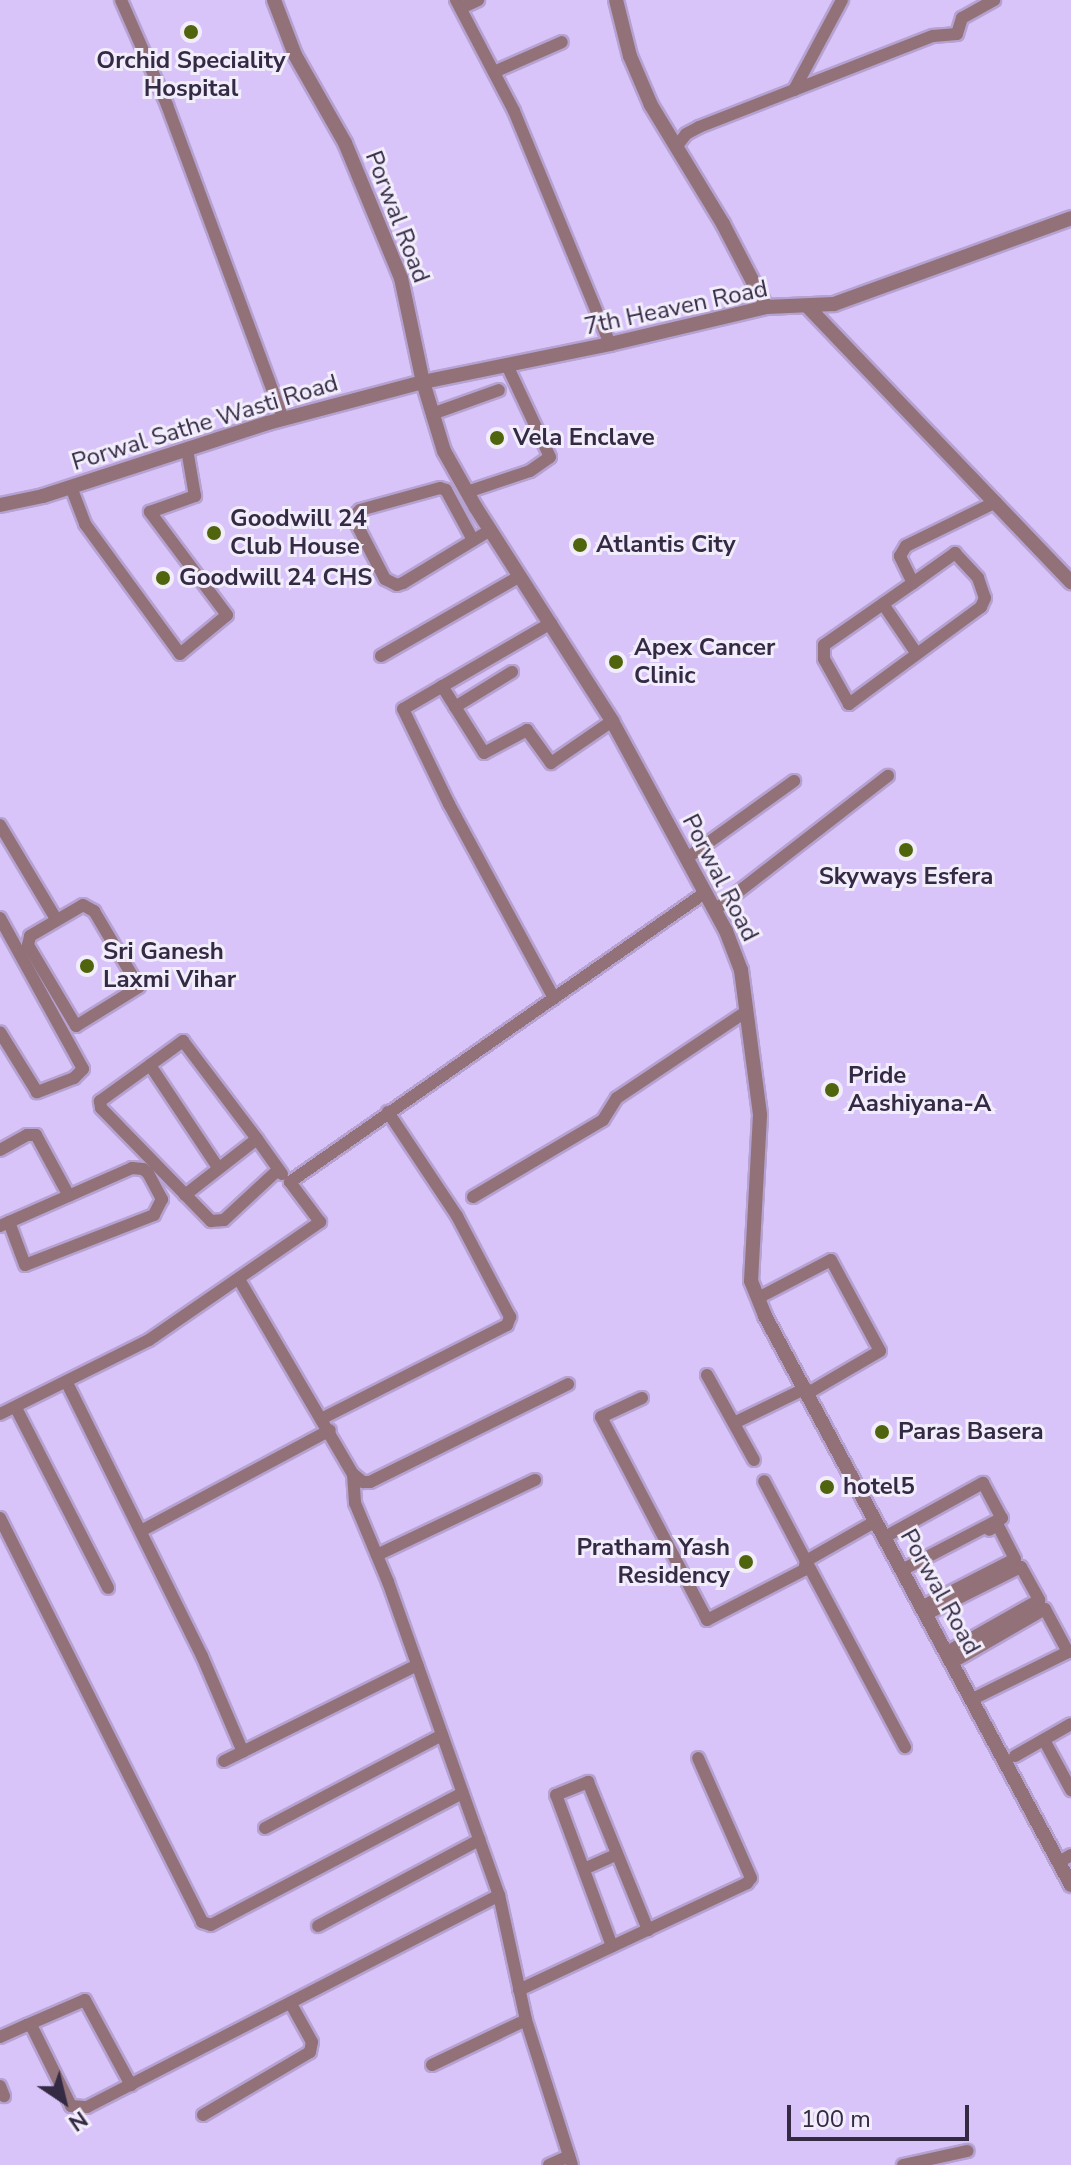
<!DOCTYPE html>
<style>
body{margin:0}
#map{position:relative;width:1071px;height:2165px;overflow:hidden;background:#d9c4f9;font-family:"Nunito Sans",sans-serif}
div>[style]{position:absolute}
.roads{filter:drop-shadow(2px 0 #b5a2d1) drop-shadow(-2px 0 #b5a2d1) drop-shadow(0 2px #b5a2d1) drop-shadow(0 -2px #b5a2d1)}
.minor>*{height:12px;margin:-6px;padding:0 6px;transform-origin:6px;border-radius:6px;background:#927179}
.tertiary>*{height:14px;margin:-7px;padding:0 7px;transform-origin:7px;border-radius:7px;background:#927179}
.dots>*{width:22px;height:22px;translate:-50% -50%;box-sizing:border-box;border:4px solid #f2edfb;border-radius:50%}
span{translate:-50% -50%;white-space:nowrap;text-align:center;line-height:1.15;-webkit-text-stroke:6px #f2edfb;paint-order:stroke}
.poi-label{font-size:24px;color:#342a44;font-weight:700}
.left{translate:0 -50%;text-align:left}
.right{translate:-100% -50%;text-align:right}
.street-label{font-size:24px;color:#342a44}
.north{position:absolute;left:24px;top:2061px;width:80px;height:80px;-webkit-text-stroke:6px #f2edfb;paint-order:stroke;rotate:145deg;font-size:22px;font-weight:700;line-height:32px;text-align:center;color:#342a44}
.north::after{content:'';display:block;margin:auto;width:28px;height:36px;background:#342a44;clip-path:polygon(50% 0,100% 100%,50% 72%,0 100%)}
.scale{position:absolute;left:787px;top:2105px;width:182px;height:36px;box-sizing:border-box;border:4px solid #342a44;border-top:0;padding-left:10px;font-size:24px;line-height:28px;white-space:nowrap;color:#342a44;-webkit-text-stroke:6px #f2edfb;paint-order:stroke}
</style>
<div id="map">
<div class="roads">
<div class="minor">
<div style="left:121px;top:0;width:115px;rotate:66.3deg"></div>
<div style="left:167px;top:105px;width:335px;rotate:69.7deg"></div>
<div style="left:456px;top:0;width:125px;rotate:62.4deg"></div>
<div style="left:514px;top:111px;width:252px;rotate:67.6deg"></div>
<div style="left:461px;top:8px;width:19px;rotate:-25deg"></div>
<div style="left:494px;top:72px;width:74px;rotate:-23.8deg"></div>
<div style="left:794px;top:90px;width:102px;rotate:-61.9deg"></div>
<div style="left:676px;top:147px;width:16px;rotate:-52deg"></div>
<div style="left:686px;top:134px;width:15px;rotate:-28deg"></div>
<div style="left:699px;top:127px;width:251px;rotate:-21.3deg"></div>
<div style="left:933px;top:36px;width:24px;rotate:-5deg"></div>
<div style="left:957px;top:34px;width:17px;rotate:-73deg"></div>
<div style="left:962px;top:18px;width:37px;rotate:-29deg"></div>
<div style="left:432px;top:414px;width:71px;rotate:-19.7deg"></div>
<div style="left:71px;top:487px;width:40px;rotate:69deg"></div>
<div style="left:85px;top:524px;width:161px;rotate:53.8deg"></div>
<div style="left:180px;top:654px;width:61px;rotate:-39.7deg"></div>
<div style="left:227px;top:615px;width:129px;rotate:-126.8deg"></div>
<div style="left:150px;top:512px;width:48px;rotate:-19.6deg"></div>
<div style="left:195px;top:496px;width:48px;rotate:-99.7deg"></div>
<div style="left:467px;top:492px;width:66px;rotate:-18.4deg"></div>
<div style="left:530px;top:471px;width:24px;rotate:-35deg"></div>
<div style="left:550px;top:457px;width:102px;rotate:-115.1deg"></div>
<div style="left:473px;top:540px;width:57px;rotate:-118.4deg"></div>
<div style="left:446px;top:490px;width:6px;rotate:-162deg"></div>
<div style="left:440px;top:488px;width:83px;rotate:164.6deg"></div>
<div style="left:360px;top:510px;width:10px;rotate:135deg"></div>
<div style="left:353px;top:517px;width:70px;rotate:62.7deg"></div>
<div style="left:385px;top:579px;width:13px;rotate:27deg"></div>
<div style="left:397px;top:585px;width:6px;rotate:-18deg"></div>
<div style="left:403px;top:583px;width:102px;rotate:-31.3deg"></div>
<div style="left:913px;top:583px;width:52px;rotate:-35.5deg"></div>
<div style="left:955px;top:553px;width:34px;rotate:47deg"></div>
<div style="left:978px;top:578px;width:21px;rotate:71deg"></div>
<div style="left:985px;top:598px;width:10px;rotate:114deg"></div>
<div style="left:981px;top:607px;width:164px;rotate:143.7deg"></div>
<div style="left:849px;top:704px;width:51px;rotate:-119.1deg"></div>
<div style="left:824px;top:659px;width:14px;rotate:-90deg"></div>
<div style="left:824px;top:645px;width:108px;rotate:-34.9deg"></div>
<div style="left:913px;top:583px;width:30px;rotate:-116deg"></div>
<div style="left:900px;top:556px;width:12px;rotate:-59deg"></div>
<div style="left:906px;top:546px;width:100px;rotate:-26.1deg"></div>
<div style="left:883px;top:604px;width:60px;rotate:55.8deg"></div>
<div style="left:551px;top:623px;width:171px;rotate:149.8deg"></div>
<div style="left:403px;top:709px;width:106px;rotate:64.2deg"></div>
<div style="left:449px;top:804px;width:221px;rotate:61.6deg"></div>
<div style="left:381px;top:656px;width:160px;rotate:-29.9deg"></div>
<div style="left:442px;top:686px;width:79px;rotate:57.9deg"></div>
<div style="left:484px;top:753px;width:49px;rotate:-28.1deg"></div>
<div style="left:527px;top:730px;width:41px;rotate:54deg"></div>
<div style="left:551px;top:763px;width:74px;rotate:-34.5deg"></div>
<div style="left:455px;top:707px;width:67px;rotate:-31.6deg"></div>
<div style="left:0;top:825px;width:109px;rotate:59.2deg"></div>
<div style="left:687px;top:858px;width:132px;rotate:-35.7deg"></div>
<div style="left:83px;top:905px;width:13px;rotate:29deg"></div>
<div style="left:94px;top:911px;width:88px;rotate:59.4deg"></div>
<div style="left:139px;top:987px;width:74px;rotate:148.2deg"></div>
<div style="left:76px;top:1026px;width:94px;rotate:-120.7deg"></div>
<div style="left:28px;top:945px;width:9px;rotate:-77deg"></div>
<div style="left:30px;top:936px;width:61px;rotate:-30.3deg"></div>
<div style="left:715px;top:910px;width:219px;rotate:-37.8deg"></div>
<div style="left:0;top:918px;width:172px;rotate:61.2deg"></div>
<div style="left:83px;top:1069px;width:13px;rotate:135deg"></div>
<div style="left:74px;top:1078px;width:40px;rotate:159deg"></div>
<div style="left:37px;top:1092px;width:70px;rotate:-121.7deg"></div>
<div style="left:150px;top:1065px;width:41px;rotate:-36deg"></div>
<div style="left:183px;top:1041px;width:123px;rotate:52.9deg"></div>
<div style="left:0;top:1150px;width:31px;rotate:-29deg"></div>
<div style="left:27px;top:1135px;width:9px"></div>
<div style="left:36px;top:1135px;width:69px;rotate:61.6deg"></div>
<div style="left:217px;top:1166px;width:121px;rotate:-123.6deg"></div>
<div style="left:150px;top:1065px;width:62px;rotate:144.2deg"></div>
<div style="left:100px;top:1101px;width:7px;rotate:82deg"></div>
<div style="left:101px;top:1108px;width:158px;rotate:45.8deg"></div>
<div style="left:211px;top:1221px;width:13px;rotate:-4deg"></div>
<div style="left:224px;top:1220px;width:74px;rotate:-42.8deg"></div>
<div style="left:185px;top:1195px;width:91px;rotate:-37.9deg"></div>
<div style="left:257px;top:1139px;width:43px;rotate:54.5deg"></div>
<div style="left:473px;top:1197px;width:151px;rotate:-30.6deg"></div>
<div style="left:603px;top:1120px;width:26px;rotate:-58deg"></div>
<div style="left:617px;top:1098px;width:156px;rotate:-33.8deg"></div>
<div style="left:0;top:1226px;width:144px;rotate:-23.7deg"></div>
<div style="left:132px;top:1168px;width:11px;rotate:5deg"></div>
<div style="left:143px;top:1169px;width:6px;rotate:39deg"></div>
<div style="left:148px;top:1173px;width:30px;rotate:62deg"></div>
<div style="left:162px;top:1199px;width:18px;rotate:117deg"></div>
<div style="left:154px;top:1215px;width:138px;rotate:158.8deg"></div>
<div style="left:25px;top:1265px;width:46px;rotate:-110.4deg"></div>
<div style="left:240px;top:1281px;width:224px;rotate:59.7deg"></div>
<div style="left:353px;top:1474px;width:29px;rotate:86deg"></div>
<div style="left:355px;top:1503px;width:86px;rotate:67.3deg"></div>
<div style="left:388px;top:1582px;width:332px;rotate:70.5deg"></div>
<div style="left:499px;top:1895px;width:128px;rotate:77.8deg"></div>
<div style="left:526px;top:2020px;width:152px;rotate:72.4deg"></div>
<div style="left:758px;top:1298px;width:82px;rotate:-27.5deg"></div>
<div style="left:831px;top:1260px;width:103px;rotate:61.7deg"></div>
<div style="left:880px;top:1351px;width:83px;rotate:149.7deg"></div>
<div style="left:707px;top:1375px;width:97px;rotate:61.1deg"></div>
<div style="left:67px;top:1383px;width:305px;rotate:63.7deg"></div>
<div style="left:202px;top:1656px;width:104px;rotate:66.9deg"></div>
<div style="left:642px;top:1398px;width:45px;rotate:155.1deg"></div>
<div style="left:601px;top:1417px;width:229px;rotate:62.4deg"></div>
<div style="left:707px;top:1620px;width:109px;rotate:-27.3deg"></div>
<div style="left:804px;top:1570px;width:9px;rotate:-77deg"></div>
<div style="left:806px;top:1561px;width:90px;rotate:-117.7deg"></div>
<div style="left:16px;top:1408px;width:202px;rotate:62.9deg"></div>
<div style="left:0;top:1414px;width:166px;rotate:-26.4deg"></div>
<div style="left:149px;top:1340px;width:208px;rotate:-34.6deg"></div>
<div style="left:320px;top:1222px;width:50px;rotate:-126.9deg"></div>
<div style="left:290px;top:1182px;width:507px;rotate:-34.88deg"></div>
<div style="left:323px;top:1418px;width:206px;rotate:-26.8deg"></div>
<div style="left:507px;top:1325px;width:9px;rotate:-69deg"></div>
<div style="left:510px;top:1317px;width:114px;rotate:-117.7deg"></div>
<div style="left:457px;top:1216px;width:125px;rotate:-123.6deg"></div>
<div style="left:734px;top:1423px;width:80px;rotate:-25.9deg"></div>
<div style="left:353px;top:1474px;width:13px;rotate:39deg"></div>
<div style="left:363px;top:1482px;width:7px"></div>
<div style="left:370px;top:1482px;width:221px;rotate:-26.3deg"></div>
<div style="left:0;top:1518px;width:452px;rotate:63.4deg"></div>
<div style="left:202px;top:1922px;width:9px;rotate:18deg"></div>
<div style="left:211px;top:1925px;width:284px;rotate:-27.7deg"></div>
<div style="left:876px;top:1521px;width:81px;rotate:150.3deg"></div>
<div style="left:806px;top:1561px;width:211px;rotate:62deg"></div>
<div style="left:141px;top:1531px;width:214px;rotate:-28.1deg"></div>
<div style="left:885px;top:1537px;width:112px;rotate:-28.9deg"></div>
<div style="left:983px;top:1483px;width:40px;rotate:62deg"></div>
<div style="left:1002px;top:1518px;width:113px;rotate:152.5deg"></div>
<div style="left:377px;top:1555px;width:175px;rotate:-25.4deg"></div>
<div style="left:923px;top:1606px;width:103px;rotate:-27.1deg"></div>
<div style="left:1015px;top:1559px;width:38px;rotate:-117deg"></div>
<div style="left:998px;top:1525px;width:10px;rotate:151deg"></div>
<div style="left:927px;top:1614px;width:105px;rotate:-26.6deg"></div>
<div style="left:1021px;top:1567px;width:38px;rotate:61deg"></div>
<div style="left:1039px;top:1600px;width:106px;rotate:150.5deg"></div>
<div style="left:953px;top:1662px;width:106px;rotate:-29.9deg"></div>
<div style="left:1045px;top:1609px;width:49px;rotate:61.9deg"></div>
<div style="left:1068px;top:1652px;width:106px;rotate:153.7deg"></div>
<div style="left:1044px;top:1740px;width:57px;rotate:61.6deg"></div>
<div style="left:1015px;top:1756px;width:64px;rotate:-29.7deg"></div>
<div style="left:224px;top:1761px;width:216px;rotate:-26.4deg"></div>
<div style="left:265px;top:1828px;width:200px;rotate:-27.7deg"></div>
<div style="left:1059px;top:1862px;width:14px;rotate:-30deg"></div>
<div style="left:584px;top:1869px;width:36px;rotate:-24deg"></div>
<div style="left:318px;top:1926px;width:183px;rotate:-28.1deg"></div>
<div style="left:612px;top:1946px;width:161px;rotate:-110.3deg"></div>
<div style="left:556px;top:1795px;width:35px;rotate:-22deg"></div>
<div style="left:588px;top:1782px;width:160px;rotate:67.9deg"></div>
<div style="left:519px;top:1990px;width:252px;rotate:-25.1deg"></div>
<div style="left:747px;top:1883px;width:6px;rotate:-51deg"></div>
<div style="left:751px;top:1878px;width:131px;rotate:-113.8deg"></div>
<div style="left:27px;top:2025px;width:63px;rotate:-23.3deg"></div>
<div style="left:85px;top:2000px;width:97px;rotate:61.6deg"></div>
<div style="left:0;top:2037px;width:30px;rotate:-24deg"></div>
<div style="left:27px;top:2025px;width:5px;rotate:22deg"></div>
<div style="left:32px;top:2027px;width:88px;rotate:63.7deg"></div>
<div style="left:71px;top:2106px;width:16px;rotate:4deg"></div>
<div style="left:87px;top:2107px;width:463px;rotate:-27.2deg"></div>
<div style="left:432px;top:2065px;width:104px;rotate:-25.6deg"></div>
<div style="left:0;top:2086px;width:11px;rotate:68deg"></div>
<div style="left:203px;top:2115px;width:124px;rotate:-30.5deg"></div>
<div style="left:310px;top:2052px;width:10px;rotate:-79deg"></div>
<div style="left:312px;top:2042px;width:43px;rotate:-118.9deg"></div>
<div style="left:549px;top:2165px;width:22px;rotate:-24deg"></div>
<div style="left:903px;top:2165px;width:66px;rotate:-12.3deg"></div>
</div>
<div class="tertiary">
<div style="left:274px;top:0;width:59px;rotate:69.1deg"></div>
<div style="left:295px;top:55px;width:101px;rotate:60.4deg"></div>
<div style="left:345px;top:143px;width:146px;rotate:67.5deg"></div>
<div style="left:401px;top:278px;width:106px;rotate:78.1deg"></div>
<div style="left:423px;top:382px;width:72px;rotate:73.1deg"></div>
<div style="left:444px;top:451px;width:65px;rotate:60.7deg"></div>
<div style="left:476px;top:508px;width:253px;rotate:57.4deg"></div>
<div style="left:612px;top:721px;width:239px;rotate:61.5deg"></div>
<div style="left:726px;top:931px;width:42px;rotate:69deg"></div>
<div style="left:741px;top:970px;width:146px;rotate:82.5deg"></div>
<div style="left:760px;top:1115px;width:166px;rotate:93.1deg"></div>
<div style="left:751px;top:1281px;width:38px;rotate:68deg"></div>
<div style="left:765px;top:1316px;width:646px;rotate:61.73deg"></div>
<div style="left:616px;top:0;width:58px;rotate:76deg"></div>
<div style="left:630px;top:56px;width:53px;rotate:66.8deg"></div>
<div style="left:651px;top:105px;width:139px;rotate:58.8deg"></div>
<div style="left:723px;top:224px;width:93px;rotate:62.6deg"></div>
<div style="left:808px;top:307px;width:381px;rotate:46.3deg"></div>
<div style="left:0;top:505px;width:44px;rotate:-11.8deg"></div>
<div style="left:43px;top:496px;width:237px;rotate:-18deg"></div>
<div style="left:268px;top:423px;width:160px;rotate:-14.8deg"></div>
<div style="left:423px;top:382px;width:191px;rotate:-11.5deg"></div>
<div style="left:610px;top:344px;width:160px;rotate:-13.3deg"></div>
<div style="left:766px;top:307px;width:68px;rotate:-2.5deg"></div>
<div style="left:834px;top:304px;width:252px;rotate:-19.9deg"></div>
</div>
</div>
<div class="dots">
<div style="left:191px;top:32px;background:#50630d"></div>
<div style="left:497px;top:438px;background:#50630d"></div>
<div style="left:214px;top:533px;background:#50630d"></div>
<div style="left:580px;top:545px;background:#50630d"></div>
<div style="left:163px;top:578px;background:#50630d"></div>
<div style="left:616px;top:662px;background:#50630d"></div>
<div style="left:906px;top:850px;background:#50630d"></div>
<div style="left:87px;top:966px;background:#50630d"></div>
<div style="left:832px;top:1090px;background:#50630d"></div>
<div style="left:882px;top:1432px;background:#50630d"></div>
<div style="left:827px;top:1487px;background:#50630d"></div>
<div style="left:746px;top:1562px;background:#50630d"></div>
</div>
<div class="poi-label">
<span style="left:191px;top:75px">Orchid Speciality<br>Hospital</span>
<span class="left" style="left:513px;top:438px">Vela Enclave</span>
<span class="left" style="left:230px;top:533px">Goodwill 24<br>Club House</span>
<span class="left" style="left:596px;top:545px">Atlantis City</span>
<span class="left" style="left:179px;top:578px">Goodwill 24 CHS</span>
<span class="left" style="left:634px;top:662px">Apex Cancer<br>Clinic</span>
<span style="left:906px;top:877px">Skyways Esfera</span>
<span class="left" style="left:103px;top:966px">Sri Ganesh<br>Laxmi Vihar</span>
<span class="left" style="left:848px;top:1090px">Pride<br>Aashiyana-A</span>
<span class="left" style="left:898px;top:1432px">Paras Basera</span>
<span class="left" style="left:843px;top:1487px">hotel5</span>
<span class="right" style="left:730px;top:1562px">Pratham Yash<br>Residency</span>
</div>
<div class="street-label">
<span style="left:397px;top:217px;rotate:69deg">Porwal Road</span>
<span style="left:676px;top:308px;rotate:-12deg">7th Heaven Road</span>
<span style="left:205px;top:423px;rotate:-17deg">Porwal Sathe Wasti Road</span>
<span style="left:720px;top:878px;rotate:63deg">Porwal Road</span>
<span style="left:940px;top:1592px;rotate:61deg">Porwal Road</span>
</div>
<div class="north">N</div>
<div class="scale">100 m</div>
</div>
